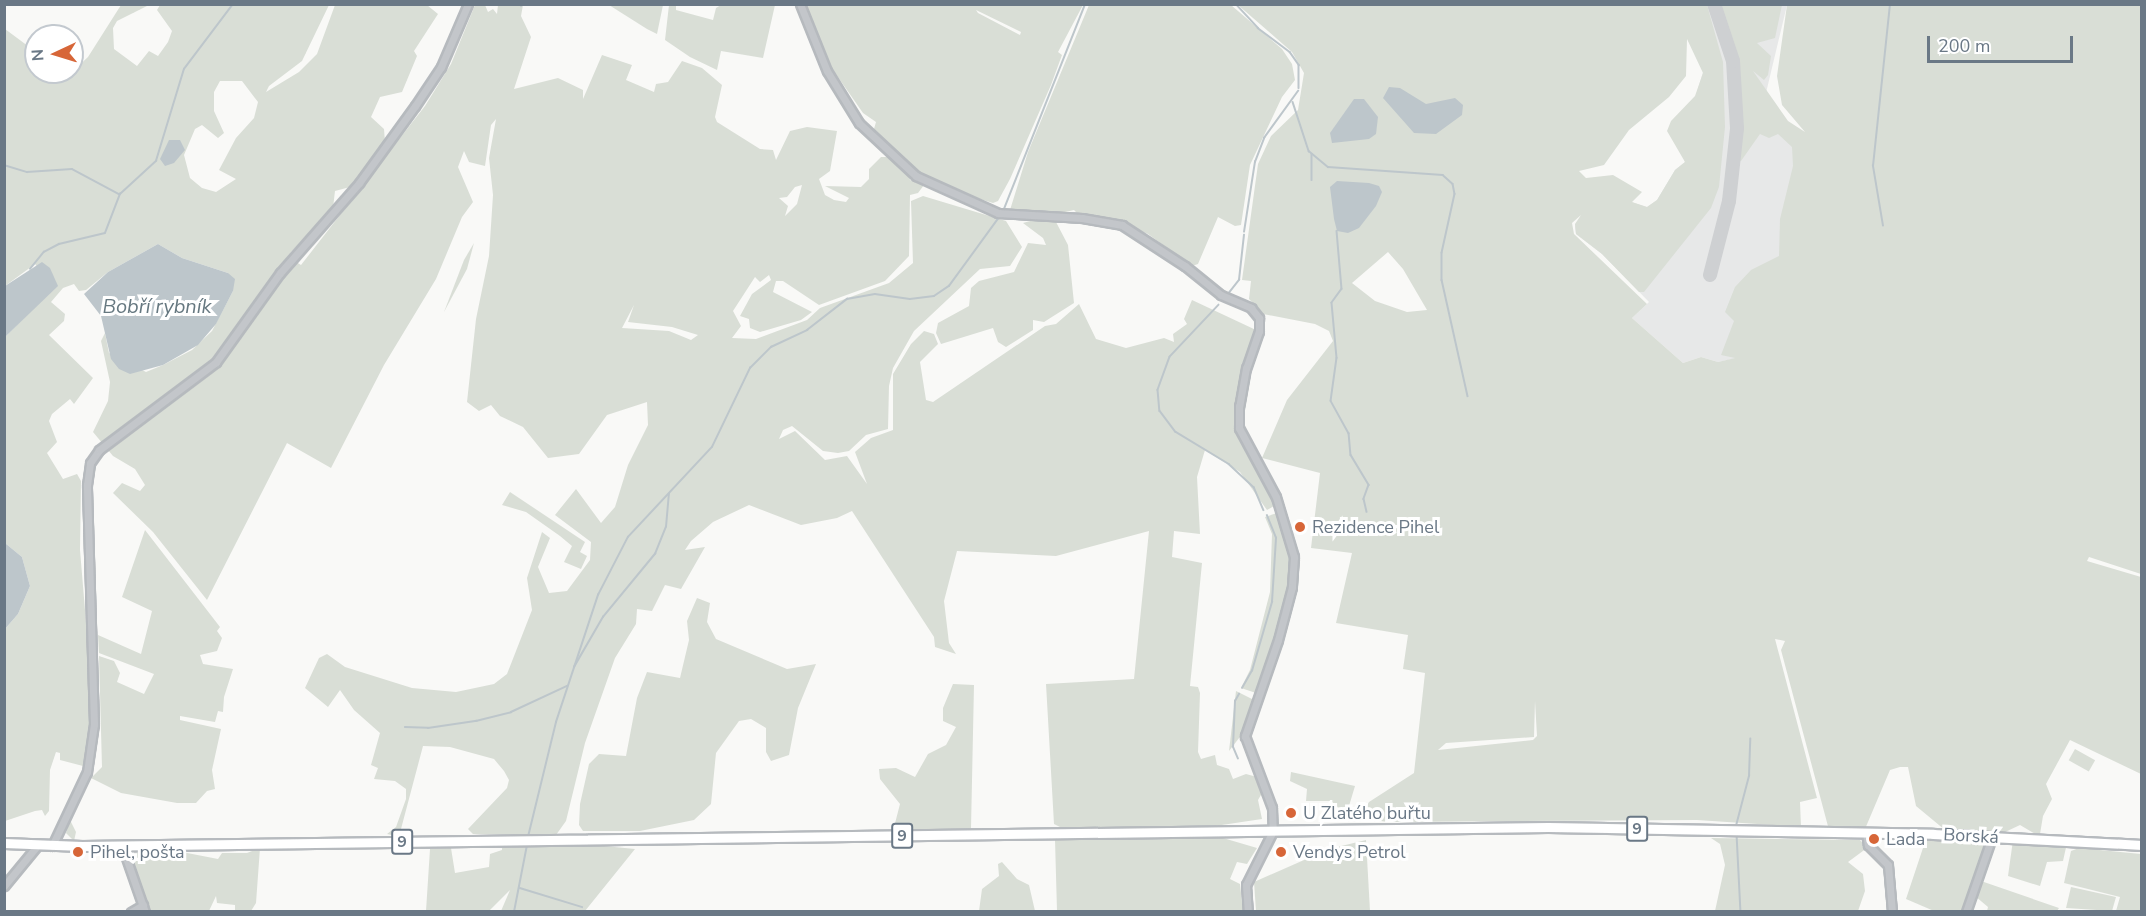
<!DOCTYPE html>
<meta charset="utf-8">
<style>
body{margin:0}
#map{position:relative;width:2146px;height:916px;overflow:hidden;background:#f9f9f7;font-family:"Nunito Sans",sans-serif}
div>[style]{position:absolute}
.built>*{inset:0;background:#e7e8e8}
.green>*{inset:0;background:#d9ded6;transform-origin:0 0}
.water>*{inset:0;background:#bdc6cb}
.stream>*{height:1.5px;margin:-0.75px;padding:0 0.75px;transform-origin:0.75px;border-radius:0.75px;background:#bdc6cb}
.taxiway>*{height:14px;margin:-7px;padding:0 7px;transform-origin:7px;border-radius:7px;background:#ced0d2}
.roads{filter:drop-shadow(2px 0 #b6babe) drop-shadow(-2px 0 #b6babe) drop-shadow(0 2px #b6babe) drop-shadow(0 -2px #b6babe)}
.minor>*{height:7px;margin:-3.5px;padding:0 3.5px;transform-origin:3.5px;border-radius:3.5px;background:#c3c6ca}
.major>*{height:9px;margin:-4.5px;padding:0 4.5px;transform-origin:4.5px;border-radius:4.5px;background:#fff}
.dots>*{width:16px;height:16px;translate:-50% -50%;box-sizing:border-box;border:3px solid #fff;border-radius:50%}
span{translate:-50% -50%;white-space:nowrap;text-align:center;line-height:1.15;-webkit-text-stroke:6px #fff;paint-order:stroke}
.shield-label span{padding:2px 4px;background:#fff;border:2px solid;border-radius:4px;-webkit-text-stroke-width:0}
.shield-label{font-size:16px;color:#6a7886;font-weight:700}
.poi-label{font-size:18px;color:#6a7886}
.left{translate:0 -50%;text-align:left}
.street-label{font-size:18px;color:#6a7886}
.water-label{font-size:20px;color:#667880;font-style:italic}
.frame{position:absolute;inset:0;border:6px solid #6a7886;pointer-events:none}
.north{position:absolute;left:24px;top:24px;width:60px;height:60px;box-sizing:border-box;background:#fff;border:2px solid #c3c9cf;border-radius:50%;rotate:266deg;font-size:16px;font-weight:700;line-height:24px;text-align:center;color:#6a7886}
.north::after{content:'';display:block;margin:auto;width:21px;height:27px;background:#d76638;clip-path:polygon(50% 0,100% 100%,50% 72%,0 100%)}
.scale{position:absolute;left:1927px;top:36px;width:146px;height:27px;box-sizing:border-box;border:3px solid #6a7886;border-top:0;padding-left:8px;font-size:18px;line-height:21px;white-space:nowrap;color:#6a7886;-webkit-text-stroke:4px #fff;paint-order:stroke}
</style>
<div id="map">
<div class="built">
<div style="clip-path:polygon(1688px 5px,1787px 5px,1766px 93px,1845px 232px,1737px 358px,1718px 362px,1701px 357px,1683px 363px,1632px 318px,1649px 302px,1602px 254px,1576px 234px,1575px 228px,1575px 224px,1631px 202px,1647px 207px,1657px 200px,1675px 170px,1685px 162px,1680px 148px,1703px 72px)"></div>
</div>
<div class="green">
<div style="clip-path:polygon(evenodd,121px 5px,149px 5px,117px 21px,113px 28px,114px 49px,137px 66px,149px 51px,158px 56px,168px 42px,172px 31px,157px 10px,160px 5px,329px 5px,302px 61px,269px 86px,266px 92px,299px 72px,317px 54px,335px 5px,427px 5px,438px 14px,414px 51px,417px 56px,402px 92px,380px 97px,371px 117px,384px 129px,385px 142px,350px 187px,335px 191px,333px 208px,291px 252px,288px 257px,301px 265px,425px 106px,451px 64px,475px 5px,485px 5px,488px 12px,493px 9px,497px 14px,498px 5px,523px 5px,521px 16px,531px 37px,514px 89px,558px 78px,583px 90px,583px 99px,602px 55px,632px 65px,626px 80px,654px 92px,656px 84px,668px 82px,682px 61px,702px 68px,722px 85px,715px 117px,717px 122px,760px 149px,773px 150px,776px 160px,790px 131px,807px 127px,837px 131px,830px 171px,819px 179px,825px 195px,834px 200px,846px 202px,849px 198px,825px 186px,861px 187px,869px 179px,869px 169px,881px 157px,890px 157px,909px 173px,910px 180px,924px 185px,918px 193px,910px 195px,909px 256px,885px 281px,819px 305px,783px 281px,776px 281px,773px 292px,812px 312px,801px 320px,760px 332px,750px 328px,749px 319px,740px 316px,752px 294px,771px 280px,769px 275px,760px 282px,755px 277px,733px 311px,741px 326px,732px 338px,756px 339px,807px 320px,820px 308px,889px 283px,913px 263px,911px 201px,923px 196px,1006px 221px,1022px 247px,1010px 266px,980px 269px,914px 331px,893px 368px,889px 386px,888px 429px,866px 435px,849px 451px,838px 453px,823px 451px,792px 426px,783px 430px,779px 439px,795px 431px,825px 460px,847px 456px,867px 484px,855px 452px,871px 438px,893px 430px,893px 374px,911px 344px,924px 331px,934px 334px,938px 344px,920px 362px,926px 400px,933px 402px,1045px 326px,1056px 324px,1079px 304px,1096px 339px,1126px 348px,1164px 338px,1174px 342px,1173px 334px,1187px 324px,1184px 319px,1192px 300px,1256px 330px,1237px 427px,1276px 505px,1267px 510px,1240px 472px,1205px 450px,1197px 477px,1200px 534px,1174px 531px,1172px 557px,1202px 563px,1190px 686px,1198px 687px,1200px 693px,1198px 752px,1201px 759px,1215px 755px,1217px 765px,1229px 769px,1233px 779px,1246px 774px,1257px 777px,1265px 788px,1258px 800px,1262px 819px,1215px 826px,1062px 828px,1054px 824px,1046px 684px,1134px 679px,1149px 531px,1056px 556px,957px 551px,944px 601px,949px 643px,956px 654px,935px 647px,934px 637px,852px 511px,837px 518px,801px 525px,749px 505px,713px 522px,691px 541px,685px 550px,705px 547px,681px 589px,665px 585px,652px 611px,637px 609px,636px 624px,615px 658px,585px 743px,566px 821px,556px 835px,473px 834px,468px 829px,507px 788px,509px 780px,504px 771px,494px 759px,450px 747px,423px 746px,401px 829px,406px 833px,401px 837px,387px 834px,396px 827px,406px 799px,406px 789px,395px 781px,374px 779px,378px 768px,371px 765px,380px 733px,354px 710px,340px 690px,328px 707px,305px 688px,319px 658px,327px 654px,345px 667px,412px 688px,456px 692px,494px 684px,507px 674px,532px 610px,527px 578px,542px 532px,550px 538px,538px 567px,549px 593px,567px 591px,590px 560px,591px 542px,555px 515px,576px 489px,601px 523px,615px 507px,628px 465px,648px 425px,647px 402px,607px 415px,579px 454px,548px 458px,523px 427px,500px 416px,491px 405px,479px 411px,467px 402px,476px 319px,489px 256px,493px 195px,489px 158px,496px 119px,491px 125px,485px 166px,469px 162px,464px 151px,458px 167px,473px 202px,462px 217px,436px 279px,384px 365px,331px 468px,287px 443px,207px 600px,153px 532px,113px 493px,122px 483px,140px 491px,145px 485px,135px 469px,113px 456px,93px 432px,108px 401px,110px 382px,101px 341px,105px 333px,109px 353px,146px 372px,163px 365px,192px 350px,212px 331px,233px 291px,228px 273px,182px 258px,158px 244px,108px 272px,86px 290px,79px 291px,74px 284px,63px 288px,51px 302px,65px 314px,64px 321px,49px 335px,93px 378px,74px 404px,70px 399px,52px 414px,49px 421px,57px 442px,47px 453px,63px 479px,77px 474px,81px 481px,80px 550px,90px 670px,89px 725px,83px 766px,60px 760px,60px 753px,56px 752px,50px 770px,49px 811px,45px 816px,42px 810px,35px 811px,5px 821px,5px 629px,18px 614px,30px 586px,22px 557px,5px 543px,5px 337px,54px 288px,35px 264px,5px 286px,5px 29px,36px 52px,36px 72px,72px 72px,88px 57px,121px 5px,220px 81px,242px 81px,258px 102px,254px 118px,236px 138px,219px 170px,236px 179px,216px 192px,202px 188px,190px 178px,184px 155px,195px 129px,202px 125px,218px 138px,224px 133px,214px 111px,214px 92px,220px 81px,121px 5px,802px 185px,797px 204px,785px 216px,788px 206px,779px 198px,787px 197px,795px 187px,802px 185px,121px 5px,634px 305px,628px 322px,672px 327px,698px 335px,691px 340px,669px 331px,622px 328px,634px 305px)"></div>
<div style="clip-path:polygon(609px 5px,663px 5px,657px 34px,647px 29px)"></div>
<div style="clip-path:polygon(669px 5px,676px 5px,676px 10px,713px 20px,716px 8px,721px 5px,775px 5px,763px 58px,721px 51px,717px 70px,690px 57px,665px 40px)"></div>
<div style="clip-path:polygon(evenodd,803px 5px,1083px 5px,1058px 52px,1062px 55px,1051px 85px,1010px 179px,998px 201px,993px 203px,957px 192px,917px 174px,881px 141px,874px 129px,876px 122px,863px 113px,824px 57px,803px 5px,976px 10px,1021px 32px,1020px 35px,978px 13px,976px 10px)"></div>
<div style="clip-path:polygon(1089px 5px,1231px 5px,1282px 49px,1292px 64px,1295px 80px,1282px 97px,1250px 165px,1241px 225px,1235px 226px,1218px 217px,1198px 264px,1192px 266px,1148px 234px,1118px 221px,1079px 215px,1074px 210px,1061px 213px,1010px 210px,1028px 152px)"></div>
<div style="clip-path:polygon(evenodd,1238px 5px,1707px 5px,1723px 62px,1725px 127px,1719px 187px,1711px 208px,1644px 292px,1639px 292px,1602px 254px,1576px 234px,1575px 224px,1581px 215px,1572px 223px,1574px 234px,1647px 304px,1632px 318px,1683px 363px,1701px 357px,1718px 362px,1735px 358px,1721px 355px,1734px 321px,1725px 312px,1735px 287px,1751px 270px,1779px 256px,1780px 219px,1793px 166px,1792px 147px,1778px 134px,1769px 138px,1760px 134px,1741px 161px,1733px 160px,1729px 49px,1716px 5px,1782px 5px,1775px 38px,1757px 43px,1771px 56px,1768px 75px,1764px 80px,1753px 71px,1788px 121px,1805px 132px,1782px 105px,1777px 76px,1787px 5px,2141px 5px,2141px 574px,2089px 557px,2087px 561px,2141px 577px,2141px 774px,2070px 740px,2046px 784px,2052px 799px,2043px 816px,2040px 834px,2037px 835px,2020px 825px,2003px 833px,1945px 830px,1916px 806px,1908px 767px,1900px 767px,1890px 770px,1865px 829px,1829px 830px,1781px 650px,1785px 641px,1775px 639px,1817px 798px,1800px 802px,1801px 827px,1697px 820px,1388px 822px,1368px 819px,1365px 809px,1369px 802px,1414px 773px,1425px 673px,1403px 669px,1408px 635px,1336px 623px,1352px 553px,1311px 548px,1320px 473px,1262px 458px,1287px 400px,1333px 341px,1329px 331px,1315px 324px,1258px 313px,1258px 308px,1249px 299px,1251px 281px,1242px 280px,1258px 164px,1271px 136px,1298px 110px,1304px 73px,1292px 52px,1238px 5px,1687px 39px,1703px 73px,1695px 96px,1671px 121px,1667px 131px,1685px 162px,1675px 170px,1657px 200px,1647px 207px,1632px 202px,1642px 192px,1613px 175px,1586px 178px,1579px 171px,1604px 165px,1629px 130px,1669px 97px,1686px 76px,1687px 39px,1238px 5px,1388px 252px,1403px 269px,1427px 310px,1407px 312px,1375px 301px,1352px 283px,1388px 252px,1238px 5px,1535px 701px,1537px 736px,1533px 740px,1438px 750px,1446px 743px,1534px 737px,1535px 701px)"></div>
<div style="clip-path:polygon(1041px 218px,1056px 222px,1068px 245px,1074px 303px,1044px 322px,1033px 320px,1033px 330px,1006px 347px,998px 342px,993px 328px,941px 344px,936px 333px,938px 323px,969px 306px,971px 288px,979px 281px,1014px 272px,1028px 243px,1046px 245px,1043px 238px,1023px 223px)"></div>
<div style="clip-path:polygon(474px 243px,467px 269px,444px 312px,464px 260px)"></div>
<div style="clip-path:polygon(510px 492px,585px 542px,580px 552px,587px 556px,581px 569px,564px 562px,572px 546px,560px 536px,526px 512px,502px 505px)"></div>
<div style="clip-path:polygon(1277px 513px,1293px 555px,1283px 611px,1256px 693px,1241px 688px,1250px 670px,1270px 592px,1272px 534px,1265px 517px)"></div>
<div style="clip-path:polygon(145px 530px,220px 627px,217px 631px,222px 638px,217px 651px,200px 655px,203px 664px,233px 669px,224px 697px,223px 712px,218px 711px,215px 722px,180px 716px,180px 720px,221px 729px,212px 770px,215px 789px,207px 791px,196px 803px,177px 803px,121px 793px,91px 778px,102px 767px,99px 656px,114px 661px,120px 673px,117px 682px,144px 694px,154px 674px,99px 653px,98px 635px,141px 654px,152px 611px,122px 597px)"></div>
<div style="clip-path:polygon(697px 598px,710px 603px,707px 622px,716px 639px,787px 669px,816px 664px,798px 708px,789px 755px,771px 761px,766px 752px,766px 728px,751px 719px,739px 721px,716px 753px,711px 804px,694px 820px,640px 831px,583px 831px,579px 825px,580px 804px,589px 764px,599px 754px,626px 756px,637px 698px,647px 672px,680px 678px,689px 640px,687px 621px)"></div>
<div style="clip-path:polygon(953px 684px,974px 685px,971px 829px,893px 831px,900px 804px,880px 779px,879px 769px,896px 768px,915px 777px,928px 754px,946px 745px,956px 727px,943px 721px,943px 708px)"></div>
<div style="clip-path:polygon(1236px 691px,1254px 700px,1243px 733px,1229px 751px)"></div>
<div style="left:2075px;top:749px;width:23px;height:13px;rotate:29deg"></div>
<div style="clip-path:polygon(1291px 772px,1355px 786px,1349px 806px,1342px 811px,1331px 801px,1306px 801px,1307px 789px,1290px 781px)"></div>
<div style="clip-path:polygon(70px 820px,76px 832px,74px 841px,66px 833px)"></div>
<div style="clip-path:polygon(1223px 838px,1257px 848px,1247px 864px,1237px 862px,1230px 879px,1240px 884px,1243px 911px,1057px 911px,1055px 840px)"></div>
<div style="clip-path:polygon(1711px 838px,1860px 840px,1867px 848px,1848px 862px,1863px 874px,1865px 891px,1858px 911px,1715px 911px,1725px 865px,1720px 844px)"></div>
<div style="clip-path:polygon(1926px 839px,1987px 841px,1964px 911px,1934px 911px,1906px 899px)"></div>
<div style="clip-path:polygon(1366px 840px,1370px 911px,1256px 911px,1254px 882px,1329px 849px)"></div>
<div style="clip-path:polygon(2013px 840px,2067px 843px,2063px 861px,2047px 862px,2040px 886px,2008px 876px)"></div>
<div style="clip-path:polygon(594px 845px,635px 849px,585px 911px,501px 911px,510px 890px,489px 911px,426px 911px,430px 849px,451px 848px,455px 873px,489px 867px,490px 854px,502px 850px,502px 846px)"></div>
<div style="clip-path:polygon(260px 848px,256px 903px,251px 911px,235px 911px,235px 905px,217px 903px,216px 896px,209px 911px,149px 911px,131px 853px,182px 852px,218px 859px,222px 853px,247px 853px)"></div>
<div style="clip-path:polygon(2079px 848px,2141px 854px,2141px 911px,2116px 911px,2120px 897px,2064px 883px,2071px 851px)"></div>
<div style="clip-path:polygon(1002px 862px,1017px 879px,1029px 885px,1035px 911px,979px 911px,982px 889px,999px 876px,998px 864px)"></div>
<div style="clip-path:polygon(1981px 881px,2059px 908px,2057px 911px,1987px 911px,1988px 907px,1975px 896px)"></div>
<div style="clip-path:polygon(2071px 887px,2116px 897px,2112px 911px,2066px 908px)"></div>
</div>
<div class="water">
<div style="clip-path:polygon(1389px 87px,1400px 88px,1426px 104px,1455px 98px,1463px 105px,1462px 115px,1436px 134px,1414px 133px,1383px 98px)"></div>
<div style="clip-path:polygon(1354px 99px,1364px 99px,1378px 117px,1376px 134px,1369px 139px,1332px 143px,1330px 133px)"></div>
<div style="clip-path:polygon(169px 140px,180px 140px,185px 150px,174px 163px,165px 166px,160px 159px)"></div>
<div style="clip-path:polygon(1337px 181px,1369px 183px,1379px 186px,1382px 192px,1376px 206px,1359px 228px,1348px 233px,1337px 231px,1334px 219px,1330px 187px)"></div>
<div style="clip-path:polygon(158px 244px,182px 258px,228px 273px,235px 279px,233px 291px,216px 324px,198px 345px,163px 365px,130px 374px,119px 369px,111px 359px,101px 316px,84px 294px,108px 272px)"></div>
<div style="clip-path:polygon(42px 262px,50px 268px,58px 286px,5px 337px,5px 286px)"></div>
<div style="clip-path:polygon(5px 543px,22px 557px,30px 586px,18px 614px,5px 629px)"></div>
</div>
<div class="stream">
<div style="left:1236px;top:4px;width:33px;rotate:47deg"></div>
<div style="left:1258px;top:28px;width:40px;rotate:37deg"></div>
<div style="left:1290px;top:52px;width:16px;rotate:55deg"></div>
<div style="left:1299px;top:65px;width:23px;rotate:90deg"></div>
<div style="left:521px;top:6px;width:2px;rotate:-63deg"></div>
<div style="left:1293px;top:102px;width:52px;rotate:71.9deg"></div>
<div style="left:1309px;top:151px;width:25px;rotate:40deg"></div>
<div style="left:1328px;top:167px;width:115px;rotate:4deg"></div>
<div style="left:1443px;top:175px;width:13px;rotate:42deg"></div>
<div style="left:1453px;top:184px;width:10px;rotate:79deg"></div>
<div style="left:1455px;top:194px;width:60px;rotate:102.4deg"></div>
<div style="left:1442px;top:253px;width:27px;rotate:90deg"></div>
<div style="left:1442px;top:280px;width:119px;rotate:77.4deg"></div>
<div style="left:1312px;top:154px;width:26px;rotate:90deg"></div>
<div style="left:4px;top:165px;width:24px;rotate:17deg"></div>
<div style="left:27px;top:172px;width:45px;rotate:-3.8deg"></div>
<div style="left:72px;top:169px;width:53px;rotate:28deg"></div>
<div style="left:1004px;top:209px;width:220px;rotate:-68.4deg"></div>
<div style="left:1883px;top:226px;width:61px;rotate:-99.5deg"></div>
<div style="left:1873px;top:166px;width:163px;rotate:-84deg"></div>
<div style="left:1337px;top:231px;width:58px;rotate:85.1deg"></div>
<div style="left:1342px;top:289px;width:17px;rotate:126deg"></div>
<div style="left:1332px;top:303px;width:55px;rotate:84.8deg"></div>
<div style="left:1337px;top:358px;width:43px;rotate:97.9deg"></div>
<div style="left:1331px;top:401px;width:37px;rotate:61deg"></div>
<div style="left:1349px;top:433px;width:22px;rotate:85deg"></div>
<div style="left:1351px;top:455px;width:35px;rotate:59deg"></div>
<div style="left:1369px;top:485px;width:15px;rotate:110deg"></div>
<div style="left:1364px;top:499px;width:13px;rotate:77deg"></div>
<div style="left:1244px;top:232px;width:71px;rotate:-81.1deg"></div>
<div style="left:1255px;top:162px;width:26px;rotate:-69deg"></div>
<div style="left:1264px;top:138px;width:58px;rotate:-54.1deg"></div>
<div style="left:30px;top:269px;width:22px;rotate:-51deg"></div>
<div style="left:44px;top:252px;width:17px;rotate:-28deg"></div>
<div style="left:59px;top:244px;width:47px;rotate:-13.4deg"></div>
<div style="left:105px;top:233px;width:42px;rotate:-69deg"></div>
<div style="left:120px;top:194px;width:49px;rotate:-42.5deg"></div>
<div style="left:156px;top:161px;width:96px;rotate:-73.1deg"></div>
<div style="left:184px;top:69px;width:81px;rotate:-53deg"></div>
<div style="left:1228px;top:294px;width:18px;rotate:-52deg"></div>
<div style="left:1239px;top:280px;width:45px;rotate:-83.7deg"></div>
<div style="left:1219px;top:305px;width:71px;rotate:133.3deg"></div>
<div style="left:1170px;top:357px;width:35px;rotate:110deg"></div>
<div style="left:1158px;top:390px;width:21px;rotate:85deg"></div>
<div style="left:1160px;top:411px;width:26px;rotate:53deg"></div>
<div style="left:1176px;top:432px;width:62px;rotate:31.1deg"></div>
<div style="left:1229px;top:464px;width:34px;rotate:43deg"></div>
<div style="left:1254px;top:487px;width:25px;rotate:67deg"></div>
<div style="left:574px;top:667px;width:58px;rotate:-59.9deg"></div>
<div style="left:603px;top:617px;width:82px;rotate:-50.5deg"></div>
<div style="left:655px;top:554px;width:29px;rotate:-68deg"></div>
<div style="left:666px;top:527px;width:33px;rotate:-85deg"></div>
<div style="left:1242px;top:688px;width:20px;rotate:-60deg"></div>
<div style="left:1252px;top:671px;width:72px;rotate:-73.8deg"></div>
<div style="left:1272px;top:602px;width:64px;rotate:-86.4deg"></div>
<div style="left:1276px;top:538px;width:24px;rotate:-112deg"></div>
<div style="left:405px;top:727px;width:23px;rotate:2deg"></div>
<div style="left:428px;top:728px;width:49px;rotate:-8.3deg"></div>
<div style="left:476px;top:721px;width:36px;rotate:-14deg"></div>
<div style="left:511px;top:712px;width:62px;rotate:-24.9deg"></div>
<div style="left:1238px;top:759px;width:13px;rotate:-113deg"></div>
<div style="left:1233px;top:747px;width:46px;rotate:-87.5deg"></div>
<div style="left:1235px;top:701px;width:8px;rotate:-60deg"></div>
<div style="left:1736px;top:826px;width:52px;rotate:-75.4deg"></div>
<div style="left:1749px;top:776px;width:37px;rotate:-88deg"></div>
<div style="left:1737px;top:834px;width:78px;rotate:87.1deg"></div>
<div style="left:528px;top:837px;width:118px;rotate:-76.3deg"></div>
<div style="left:556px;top:722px;width:134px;rotate:-71.7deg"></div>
<div style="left:598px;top:595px;width:65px;rotate:-62.7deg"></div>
<div style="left:628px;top:537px;width:123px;rotate:-47deg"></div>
<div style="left:712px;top:447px;width:88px;rotate:-64.3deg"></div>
<div style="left:750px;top:368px;width:30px;rotate:-45deg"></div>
<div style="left:771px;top:347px;width:40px;rotate:-25deg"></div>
<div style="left:807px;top:330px;width:51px;rotate:-37.8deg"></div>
<div style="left:847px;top:299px;width:28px;rotate:-10deg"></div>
<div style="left:875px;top:294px;width:35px;rotate:8deg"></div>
<div style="left:910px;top:299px;width:24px;rotate:-7deg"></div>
<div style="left:934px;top:296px;width:18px;rotate:-34deg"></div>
<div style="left:949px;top:286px;width:87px;rotate:-53.9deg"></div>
<div style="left:520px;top:888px;width:65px;rotate:17deg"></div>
<div style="left:514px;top:912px;width:68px;rotate:-79deg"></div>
</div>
<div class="taxiway">
<div style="left:1710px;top:275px;width:76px;rotate:-75.6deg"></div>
<div style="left:1729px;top:201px;width:73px;rotate:-83.7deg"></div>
<div style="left:1737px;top:128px;width:67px;rotate:-93.4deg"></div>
<div style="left:1733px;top:61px;width:60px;rotate:-108.4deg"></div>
</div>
<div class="roads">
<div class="minor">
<div style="left:800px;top:4px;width:72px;rotate:68.1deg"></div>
<div style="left:827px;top:71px;width:61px;rotate:58.4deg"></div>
<div style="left:859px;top:123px;width:78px;rotate:42.9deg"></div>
<div style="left:916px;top:176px;width:90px;rotate:24.3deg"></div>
<div style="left:998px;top:213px;width:84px;rotate:3.4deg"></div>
<div style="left:1082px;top:218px;width:41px;rotate:9.9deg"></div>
<div style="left:1122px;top:225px;width:75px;rotate:33.1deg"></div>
<div style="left:1185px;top:266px;width:46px;rotate:38.9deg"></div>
<div style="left:1221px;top:295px;width:33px;rotate:23deg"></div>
<div style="left:1251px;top:308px;width:13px;rotate:51deg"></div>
<div style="left:1259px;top:318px;width:13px;rotate:90deg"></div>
<div style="left:1259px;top:331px;width:39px;rotate:109deg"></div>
<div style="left:1246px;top:368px;width:39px;rotate:100deg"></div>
<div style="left:1239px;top:406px;width:22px;rotate:90deg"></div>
<div style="left:1239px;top:428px;width:78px;rotate:61.8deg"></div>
<div style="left:1276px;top:497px;width:63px;rotate:73.3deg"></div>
<div style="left:1294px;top:557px;width:30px;rotate:94deg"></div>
<div style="left:1292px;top:587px;width:55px;rotate:104.8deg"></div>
<div style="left:1278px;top:640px;width:102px;rotate:109deg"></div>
<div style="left:1245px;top:736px;width:77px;rotate:69.4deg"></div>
<div style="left:1272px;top:808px;width:23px;rotate:88deg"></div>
<div style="left:1273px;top:831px;width:60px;rotate:116.6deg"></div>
<div style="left:1246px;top:885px;width:27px;rotate:86deg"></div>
<div style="left:1866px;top:833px;width:12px;rotate:81deg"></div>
<div style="left:1868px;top:845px;width:28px;rotate:45deg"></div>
<div style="left:1888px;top:865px;width:47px;rotate:85.1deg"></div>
<div style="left:52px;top:846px;width:82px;rotate:-64.7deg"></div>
<div style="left:87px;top:772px;width:49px;rotate:-81.7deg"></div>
<div style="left:94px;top:724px;width:239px;rotate:-91.7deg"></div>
<div style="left:87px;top:485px;width:22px;rotate:-82deg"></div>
<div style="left:90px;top:463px;width:16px;rotate:-55deg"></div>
<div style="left:99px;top:450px;width:146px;rotate:-36.9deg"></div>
<div style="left:216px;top:362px;width:110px;rotate:-54.3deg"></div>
<div style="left:280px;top:273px;width:120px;rotate:-48.7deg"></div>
<div style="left:359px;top:183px;width:95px;rotate:-54deg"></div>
<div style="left:415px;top:106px;width:47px;rotate:-56.3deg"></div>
<div style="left:441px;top:67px;width:69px;rotate:-66.8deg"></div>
<div style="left:122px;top:846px;width:70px;rotate:70.8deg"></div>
<div style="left:4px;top:886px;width:52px;rotate:-50.5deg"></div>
<div style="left:131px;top:912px;width:14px;rotate:-30deg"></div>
<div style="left:1966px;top:912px;width:79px;rotate:-70.9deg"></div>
</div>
<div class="major">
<div style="left:4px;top:843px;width:78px;rotate:2.2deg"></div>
<div style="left:82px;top:846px;width:1466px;rotate:-0.74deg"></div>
<div style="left:1548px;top:827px;width:385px;rotate:1deg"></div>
<div style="left:1933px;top:834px;width:209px;rotate:3deg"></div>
</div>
</div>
<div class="dots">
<div style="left:1300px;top:527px;background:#d76638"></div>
<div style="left:1291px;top:813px;background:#d76638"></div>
<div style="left:1874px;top:839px;background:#d76638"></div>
<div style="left:78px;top:852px;background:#d76638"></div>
<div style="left:1281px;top:852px;background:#d76638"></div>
</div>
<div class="shield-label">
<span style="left:1637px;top:829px">9</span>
<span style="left:902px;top:836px">9</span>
<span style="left:402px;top:842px">9</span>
</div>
<div class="poi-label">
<span class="left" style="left:1312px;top:527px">Rezidence Pihel</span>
<span class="left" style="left:1303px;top:813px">U Zlatého buřtu</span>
<span class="left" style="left:1886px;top:839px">Lada</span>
<span class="left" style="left:90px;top:852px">Pihel, pošta</span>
<span class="left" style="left:1293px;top:852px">Vendys Petrol</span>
</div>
<div class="street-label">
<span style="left:1971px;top:836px;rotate:3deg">Borská</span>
</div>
<div class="water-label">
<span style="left:157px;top:306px">Bobří rybník</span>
</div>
<div class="frame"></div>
<div class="north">N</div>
<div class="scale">200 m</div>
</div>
